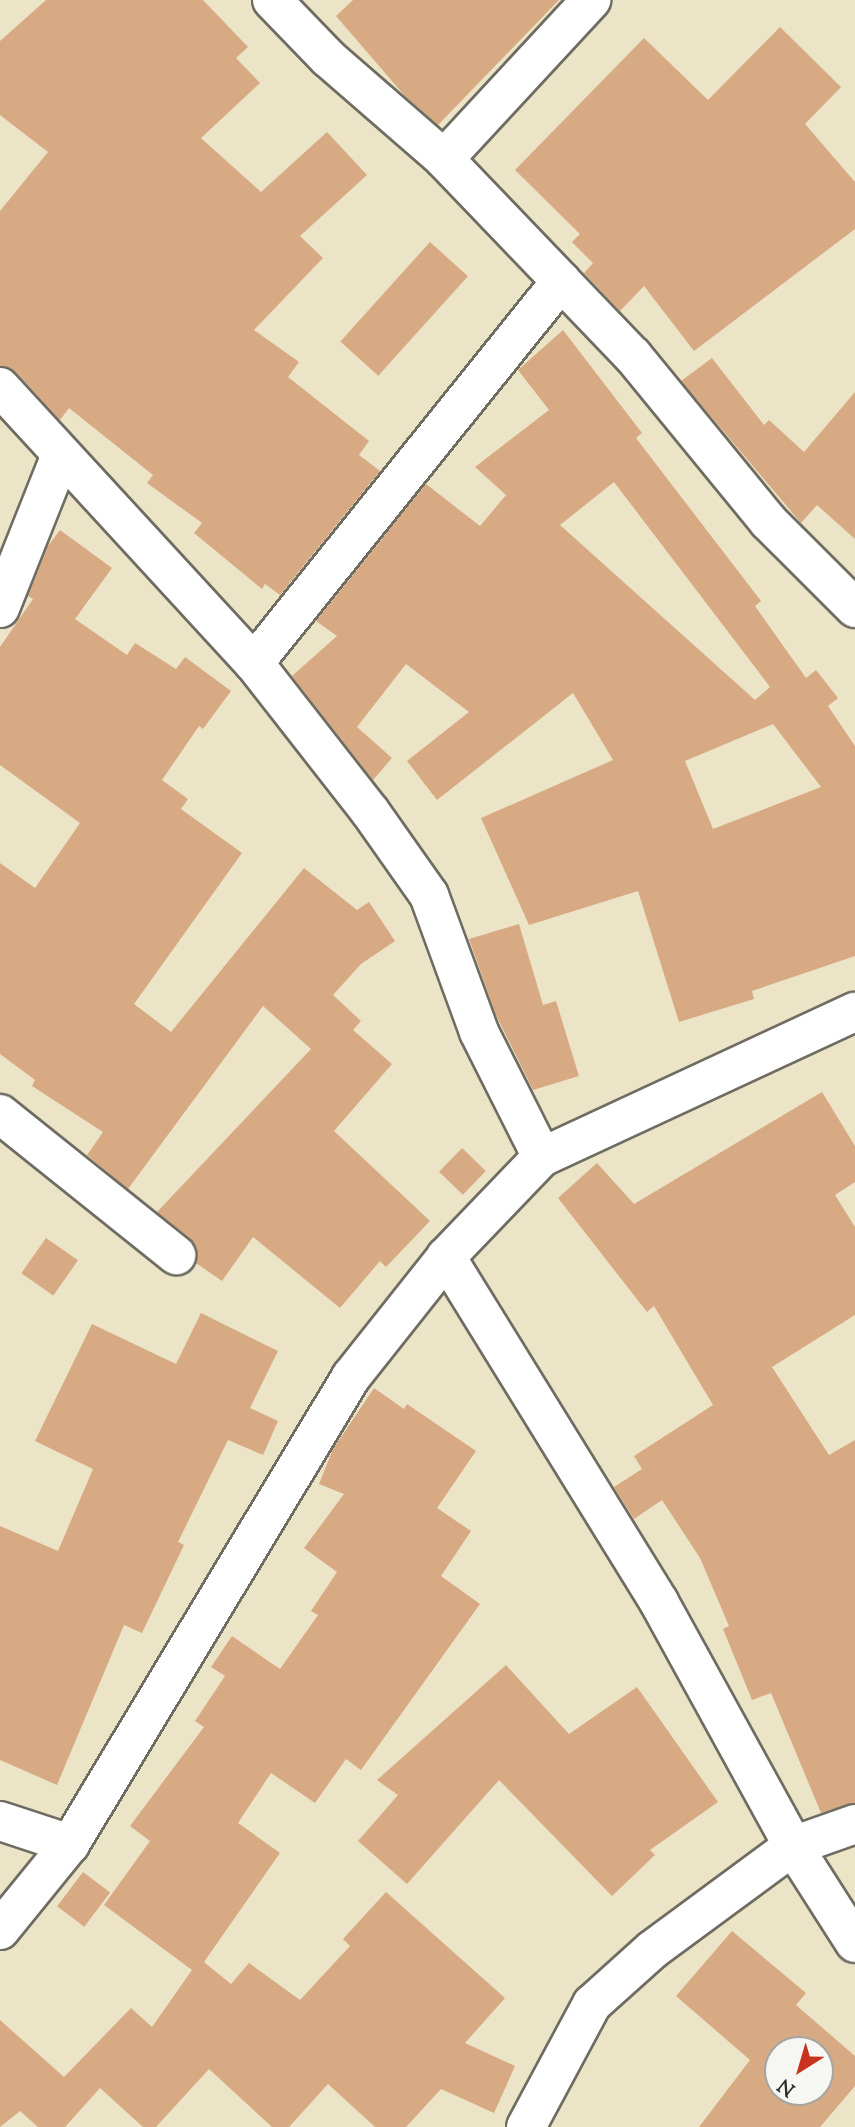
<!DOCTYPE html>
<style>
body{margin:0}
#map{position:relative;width:855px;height:2127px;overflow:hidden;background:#ece4c7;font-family:"Sorts Mill Goudy",serif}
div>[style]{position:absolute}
.building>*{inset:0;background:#d7aa84;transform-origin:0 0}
.roads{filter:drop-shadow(2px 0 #6f6c62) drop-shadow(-2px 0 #6f6c62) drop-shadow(0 2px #6f6c62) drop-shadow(0 -2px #6f6c62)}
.minor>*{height:38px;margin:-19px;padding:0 19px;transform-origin:19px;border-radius:19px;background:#fff}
span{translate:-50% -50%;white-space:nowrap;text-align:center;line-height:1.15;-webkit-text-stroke:5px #f6f6f2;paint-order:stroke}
.north{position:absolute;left:764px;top:2036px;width:70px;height:70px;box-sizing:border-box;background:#f6f6f2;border:2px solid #a5a5a2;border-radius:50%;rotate:217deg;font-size:19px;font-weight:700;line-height:28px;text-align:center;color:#2b2b2b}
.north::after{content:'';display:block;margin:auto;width:24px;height:32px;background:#c8321e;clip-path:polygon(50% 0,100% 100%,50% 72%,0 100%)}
</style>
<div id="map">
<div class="building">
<div style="clip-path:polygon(46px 0,203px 0,248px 47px,236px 58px,260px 83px,201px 138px,261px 192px,327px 132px,367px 175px,300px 236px,323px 258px,254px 330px,299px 362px,288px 377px,369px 441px,359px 455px,380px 471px,280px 595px,265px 584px,262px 589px,194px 533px,202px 523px,147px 483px,153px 475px,69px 408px,60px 420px,16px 372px,0 366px,0 211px,48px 152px,0 115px,0 41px)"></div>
<div style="clip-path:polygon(353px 0,559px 0,438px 125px,404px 95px,336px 16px)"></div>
<div style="clip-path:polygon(780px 27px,841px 87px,805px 124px,855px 182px,855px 229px,694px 351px,644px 286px,620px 311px,584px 273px,593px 263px,572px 242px,580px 234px,515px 170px,644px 38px,708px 100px)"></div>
<div style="left:430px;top:242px;width:51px;height:134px;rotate:42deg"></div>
<div style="clip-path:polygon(evenodd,563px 330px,642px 433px,636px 438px,761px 601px,755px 606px,806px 678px,816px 670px,838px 698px,828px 706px,855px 746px,855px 956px,752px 991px,754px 999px,679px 1022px,638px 891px,529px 925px,481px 818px,613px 760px,573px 693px,437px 800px,407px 761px,469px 712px,406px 664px,357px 727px,392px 758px,373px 780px,292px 676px,337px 636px,316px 621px,426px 484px,480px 526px,506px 495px,475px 467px,549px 410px,518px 370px,563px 330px,614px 482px,770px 687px,755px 700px,560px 525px,614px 482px,563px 330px,773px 724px,821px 787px,713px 829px,685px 761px,773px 724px)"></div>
<div style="clip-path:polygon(712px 358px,764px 425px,769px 420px,804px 452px,855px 392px,855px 539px,817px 505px,801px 523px,681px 381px)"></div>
<div style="clip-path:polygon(60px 530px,112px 568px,75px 619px,127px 655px,135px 643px,176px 669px,185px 657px,231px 691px,203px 729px,199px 726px,162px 780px,188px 799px,181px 809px,242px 853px,134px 1004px,171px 1032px,304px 868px,357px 910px,369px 902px,395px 941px,361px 964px,333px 995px,361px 1021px,353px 1030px,392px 1064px,334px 1131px,430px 1221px,386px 1267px,380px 1261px,340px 1308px,253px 1237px,222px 1281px,196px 1263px,197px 1248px,190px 1238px,157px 1212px,311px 1049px,263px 1006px,128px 1189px,87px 1155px,103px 1132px,32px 1086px,35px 1080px,0 1054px,0 863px,35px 888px,80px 823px,0 765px,0 647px,33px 599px,28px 596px,48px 546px)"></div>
<div style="clip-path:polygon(519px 924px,543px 1005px,556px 1001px,579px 1076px,533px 1090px,495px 1013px,469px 939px)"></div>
<div style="clip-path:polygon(822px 1092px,855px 1146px,855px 1182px,835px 1195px,855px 1227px,855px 1315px,772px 1367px,829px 1455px,855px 1440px,855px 1803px,821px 1813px,771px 1693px,752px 1700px,723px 1629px,729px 1626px,700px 1558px,662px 1500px,634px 1519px,614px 1487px,642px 1469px,634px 1456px,713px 1405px,654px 1306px,647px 1312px,558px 1198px,597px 1163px,634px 1204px)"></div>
<div style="left:462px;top:1148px;width:33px;height:33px;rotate:44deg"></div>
<div style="left:46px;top:1238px;width:39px;height:43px;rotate:35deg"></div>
<div style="clip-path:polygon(201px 1313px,278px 1351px,250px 1408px,278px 1421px,263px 1455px,228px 1440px,178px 1542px,184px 1545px,142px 1633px,124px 1625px,57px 1785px,0 1760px,0 1526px,58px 1551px,93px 1469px,35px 1441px,92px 1324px,176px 1364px)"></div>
<div style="clip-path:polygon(374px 1388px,404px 1409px,407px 1404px,476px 1451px,437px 1508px,471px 1531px,441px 1576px,480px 1604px,361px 1770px,346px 1759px,315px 1803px,271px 1773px,238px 1823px,280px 1853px,204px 1962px,231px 1984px,249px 1963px,300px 2000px,350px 1946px,343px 1939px,386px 1892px,505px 1998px,465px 2043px,515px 2066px,494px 2113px,441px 2089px,406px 2127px,375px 2127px,328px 2084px,289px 2127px,272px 2127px,209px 2069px,156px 2127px,143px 2127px,100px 2088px,65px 2127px,38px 2127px,20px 2111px,0 2127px,0 2020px,64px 2077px,131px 2008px,152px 2027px,192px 1970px,104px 1905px,150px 1841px,130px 1826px,204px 1727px,195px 1721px,225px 1676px,211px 1667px,232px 1636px,280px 1669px,318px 1615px,311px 1611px,337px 1572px,304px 1548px,344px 1494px,319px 1484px,333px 1449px)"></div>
<div style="clip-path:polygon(506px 1665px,569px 1734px,637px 1687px,718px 1802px,650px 1850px,655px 1855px,612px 1896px,499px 1780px,407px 1884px,358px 1841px,398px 1795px,377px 1780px)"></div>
<div style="left:83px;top:1872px;width:34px;height:43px;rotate:37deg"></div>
<div style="clip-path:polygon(evenodd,732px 1931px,806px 1993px,796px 2005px,855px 2056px,855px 2086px,820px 2127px,699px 2127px,750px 2060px,676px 1996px,732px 1931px,778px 2050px,820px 2050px,820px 2092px,778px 2092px,778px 2050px)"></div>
</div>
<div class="roads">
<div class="minor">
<div style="left:272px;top:0;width:81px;rotate:46deg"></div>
<div style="left:328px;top:58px;width:154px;rotate:41deg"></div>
<div style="left:444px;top:159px;width:169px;rotate:46.2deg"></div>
<div style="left:561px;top:281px;width:104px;rotate:46.2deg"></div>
<div style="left:633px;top:356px;width:213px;rotate:50.7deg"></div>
<div style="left:768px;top:521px;width:123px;rotate:45deg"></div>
<div style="left:444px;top:159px;width:217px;rotate:-47.2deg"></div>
<div style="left:0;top:387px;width:375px;rotate:47.4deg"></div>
<div style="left:254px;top:663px;width:187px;rotate:52deg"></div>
<div style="left:369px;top:810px;width:104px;rotate:54.8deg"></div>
<div style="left:429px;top:895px;width:146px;rotate:69.9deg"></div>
<div style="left:479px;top:1032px;width:140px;rotate:63.3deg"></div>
<div style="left:0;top:608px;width:165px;rotate:-68.3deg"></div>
<div style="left:254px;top:663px;width:490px;rotate:-51.2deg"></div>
<div style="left:0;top:1114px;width:226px;rotate:38.7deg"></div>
<div style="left:446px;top:1257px;width:405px;rotate:58.3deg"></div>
<div style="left:659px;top:1602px;width:278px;rotate:61.2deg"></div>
<div style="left:793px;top:1846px;width:115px;rotate:57.4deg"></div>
<div style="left:0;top:1821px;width:74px;rotate:18.2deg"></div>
<div style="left:0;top:1930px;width:111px;rotate:-50.9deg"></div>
<div style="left:70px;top:1844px;width:545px;rotate:-58.96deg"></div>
<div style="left:351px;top:1377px;width:153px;rotate:-51.6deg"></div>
<div style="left:446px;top:1257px;width:139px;rotate:-46.2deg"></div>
<div style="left:542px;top:1157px;width:345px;rotate:-24.9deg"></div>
<div style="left:526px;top:2127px;width:140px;rotate:-61.8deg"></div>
<div style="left:592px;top:2004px;width:81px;rotate:-42deg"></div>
<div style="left:652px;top:1950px;width:175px;rotate:-36.4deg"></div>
<div style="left:793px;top:1846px;width:66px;rotate:-19.5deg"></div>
</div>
</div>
<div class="north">N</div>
</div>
